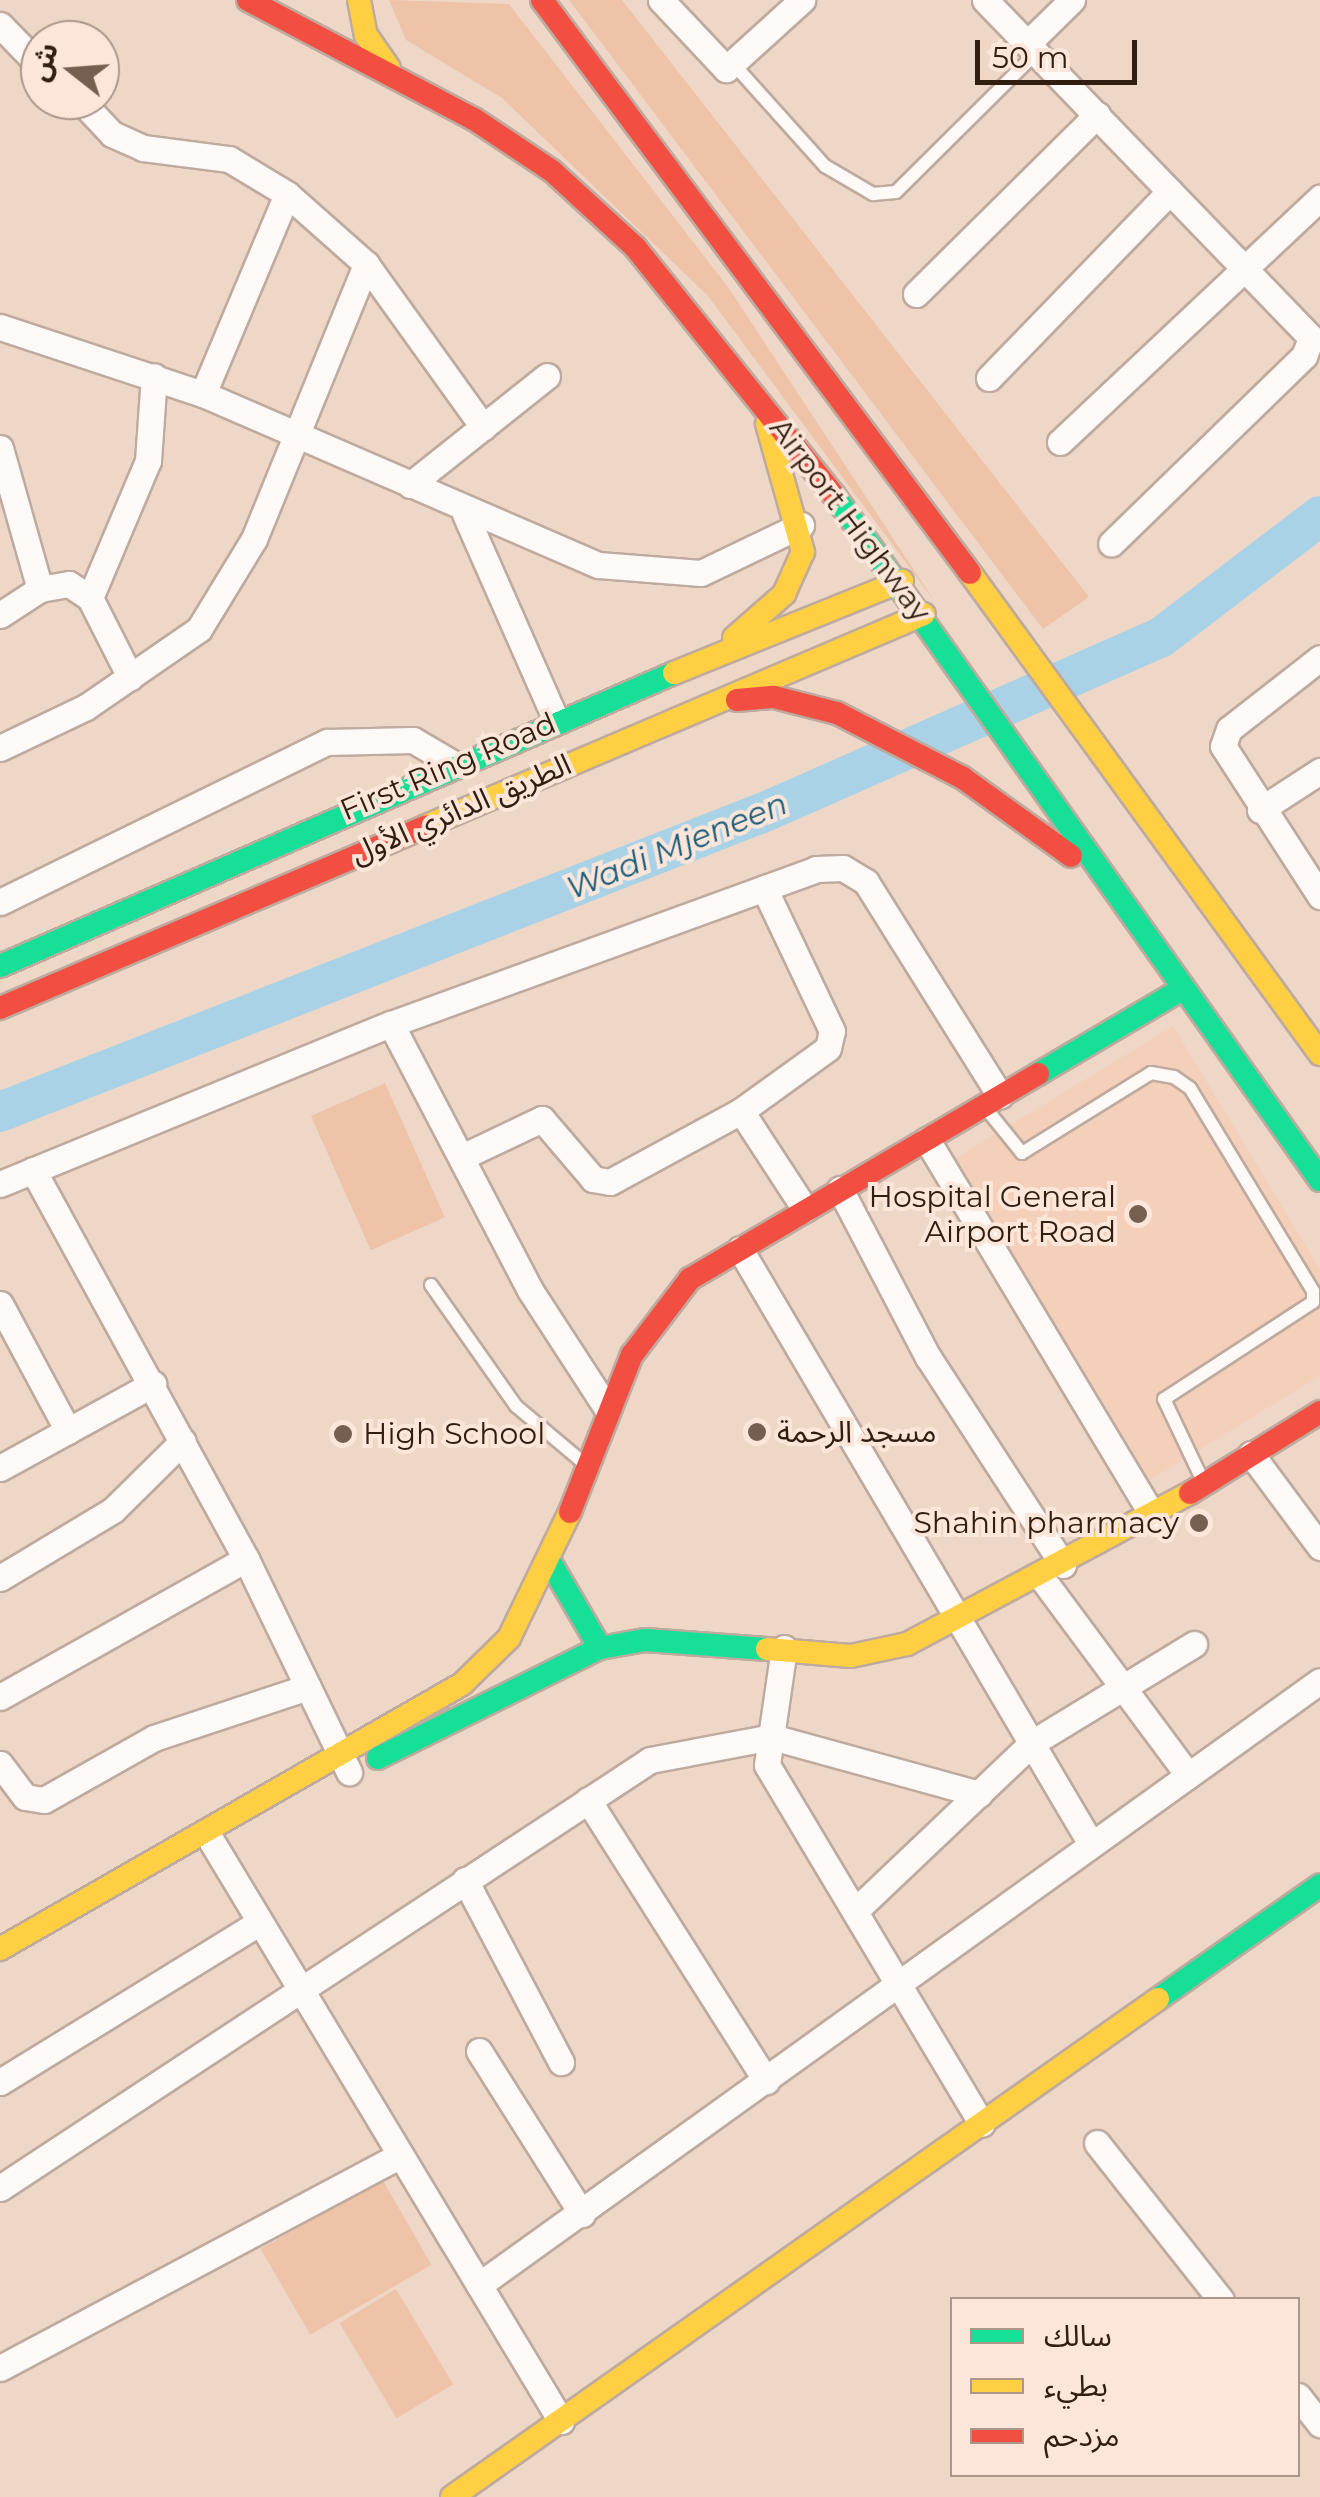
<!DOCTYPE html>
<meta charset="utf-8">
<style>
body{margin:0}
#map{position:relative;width:1320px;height:2497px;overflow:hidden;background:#efd7c8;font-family:Montserrat,"Noto Sans Arabic",sans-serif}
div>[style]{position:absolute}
.built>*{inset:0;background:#f4cfb9}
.green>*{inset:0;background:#eec3a8;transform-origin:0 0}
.river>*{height:40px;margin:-20px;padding:0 20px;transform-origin:20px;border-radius:20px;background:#aad2e7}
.roads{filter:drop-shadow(2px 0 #beaa9e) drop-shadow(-2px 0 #beaa9e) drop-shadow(0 2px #beaa9e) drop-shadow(0 -2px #beaa9e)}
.lane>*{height:12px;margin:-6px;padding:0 6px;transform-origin:6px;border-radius:6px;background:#fdf9f7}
.street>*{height:25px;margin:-12.5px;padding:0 12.5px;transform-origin:12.5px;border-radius:12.5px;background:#fdf9f7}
.fast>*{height:22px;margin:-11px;padding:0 11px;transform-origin:11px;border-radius:11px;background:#16e098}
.slow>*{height:22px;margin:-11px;padding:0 11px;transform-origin:11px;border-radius:11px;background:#ffcf43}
.jam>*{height:22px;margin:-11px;padding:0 11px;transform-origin:11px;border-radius:11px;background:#f24e42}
.dots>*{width:28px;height:28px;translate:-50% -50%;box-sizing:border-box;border:5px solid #fce6d9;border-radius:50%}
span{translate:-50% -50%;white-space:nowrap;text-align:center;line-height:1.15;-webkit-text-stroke:8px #fce6d9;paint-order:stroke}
.street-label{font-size:30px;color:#311e11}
.poi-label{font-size:30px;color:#311e11}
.right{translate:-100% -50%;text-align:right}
.left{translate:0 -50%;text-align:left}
.water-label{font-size:32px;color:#1c5e7d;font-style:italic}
.legend{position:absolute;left:950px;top:2297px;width:350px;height:180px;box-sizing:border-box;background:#fce6d9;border:2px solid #ab9689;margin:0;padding:12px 18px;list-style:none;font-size:30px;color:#311e11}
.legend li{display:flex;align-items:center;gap:20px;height:50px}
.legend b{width:50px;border:2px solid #ab9689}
.north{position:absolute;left:20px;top:20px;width:100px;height:100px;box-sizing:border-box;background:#fce6d9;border:2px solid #ab9689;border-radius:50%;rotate:287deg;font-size:28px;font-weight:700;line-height:40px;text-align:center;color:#311e11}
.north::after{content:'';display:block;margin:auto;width:35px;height:45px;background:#745f51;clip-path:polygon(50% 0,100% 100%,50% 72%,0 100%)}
.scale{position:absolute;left:975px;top:40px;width:162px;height:45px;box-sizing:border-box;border:5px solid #311e11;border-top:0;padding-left:12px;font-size:30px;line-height:35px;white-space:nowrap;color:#311e11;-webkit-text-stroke:8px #fce6d9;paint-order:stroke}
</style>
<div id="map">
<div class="built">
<div style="clip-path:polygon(1173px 1026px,1320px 1269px,1320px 1376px,1150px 1480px,956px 1158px)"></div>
</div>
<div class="green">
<div style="clip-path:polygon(389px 0,509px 4px,728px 287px,935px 602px,708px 296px,502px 98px,406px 40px)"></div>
<div style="clip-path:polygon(569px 0,622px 0,1089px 597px,1043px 629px)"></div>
<div style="left:385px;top:1083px;width:147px;height:81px;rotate:66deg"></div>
<div style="left:382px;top:2179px;width:99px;height:140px;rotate:60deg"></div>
<div style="left:396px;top:2289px;width:111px;height:66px;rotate:59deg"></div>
</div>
<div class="river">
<div style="left:0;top:1112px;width:824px;rotate:-21.43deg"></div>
<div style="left:767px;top:811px;width:429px;rotate:-23.8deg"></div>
<div style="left:1160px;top:638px;width:201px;rotate:-37.3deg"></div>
</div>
<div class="roads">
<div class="lane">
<div style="left:737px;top:68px;width:132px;rotate:48.1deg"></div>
<div style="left:825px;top:166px;width:56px;rotate:30.3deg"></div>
<div style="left:873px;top:194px;width:23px;rotate:-5deg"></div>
<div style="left:896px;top:192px;width:197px;rotate:-44.8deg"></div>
<div style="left:988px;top:1111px;width:54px;rotate:51deg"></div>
<div style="left:1022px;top:1153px;width:152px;rotate:-31.8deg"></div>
<div style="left:1151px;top:1073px;width:23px;rotate:10deg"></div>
<div style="left:1174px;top:1077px;width:19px;rotate:35deg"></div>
<div style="left:1190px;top:1088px;width:237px;rotate:58.8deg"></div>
<div style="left:1313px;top:1291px;width:11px;rotate:90deg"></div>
<div style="left:1313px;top:1302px;width:178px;rotate:146.9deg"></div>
<div style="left:1164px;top:1399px;width:91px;rotate:64.6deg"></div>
<div style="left:431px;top:1285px;width:148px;rotate:54.9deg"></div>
<div style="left:516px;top:1406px;width:92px;rotate:40.1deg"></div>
</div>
<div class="street">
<div style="left:661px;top:0;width:95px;rotate:46.7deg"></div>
<div style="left:726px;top:69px;width:103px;rotate:-42.2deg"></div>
<div style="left:985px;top:0;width:470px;rotate:46deg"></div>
<div style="left:1311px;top:338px;width:19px;rotate:111deg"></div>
<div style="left:1304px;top:356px;width:269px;rotate:135.8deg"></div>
<div style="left:0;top:25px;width:57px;rotate:45.7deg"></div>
<div style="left:1027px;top:44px;width:63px;rotate:-44.4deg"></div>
<div style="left:80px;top:100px;width:47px;rotate:46.7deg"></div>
<div style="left:112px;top:134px;width:34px;rotate:24deg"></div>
<div style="left:143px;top:148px;width:87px;rotate:7.3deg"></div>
<div style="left:229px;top:159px;width:68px;rotate:31.1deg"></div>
<div style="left:287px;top:194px;width:217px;rotate:112.8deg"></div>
<div style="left:287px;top:194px;width:106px;rotate:41.5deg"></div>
<div style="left:366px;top:264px;width:201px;rotate:54.3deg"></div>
<div style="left:916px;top:294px;width:255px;rotate:-44.7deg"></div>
<div style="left:0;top:327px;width:214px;rotate:18.3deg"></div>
<div style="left:203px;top:394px;width:431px;rotate:23.4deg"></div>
<div style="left:599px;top:565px;width:102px;rotate:4.5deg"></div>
<div style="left:701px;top:573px;width:111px;rotate:-25.6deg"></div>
<div style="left:989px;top:378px;width:260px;rotate:-45.9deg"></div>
<div style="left:1060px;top:442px;width:357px;rotate:-43.2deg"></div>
<div style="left:0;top:448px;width:147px;rotate:74.2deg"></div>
<div style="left:410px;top:485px;width:175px;rotate:-38.5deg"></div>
<div style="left:465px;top:514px;width:225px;rotate:66.2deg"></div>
<div style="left:90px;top:598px;width:149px;rotate:-67.1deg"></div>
<div style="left:148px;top:461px;width:85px;rotate:-86deg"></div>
<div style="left:0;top:615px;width:48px;rotate:-33deg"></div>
<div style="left:40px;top:589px;width:29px;rotate:-10deg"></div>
<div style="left:69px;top:584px;width:25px;rotate:34deg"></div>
<div style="left:90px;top:598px;width:89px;rotate:63.1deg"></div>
<div style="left:1320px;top:658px;width:115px;rotate:142deg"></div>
<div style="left:1229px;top:729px;width:18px;rotate:109deg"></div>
<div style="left:1223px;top:746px;width:179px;rotate:57.1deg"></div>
<div style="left:0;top:748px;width:95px;rotate:-25.5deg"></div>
<div style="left:86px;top:707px;width:137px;rotate:-34.6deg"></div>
<div style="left:199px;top:629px;width:105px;rotate:-58.6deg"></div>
<div style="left:254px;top:539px;width:297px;rotate:-67.8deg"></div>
<div style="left:1260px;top:810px;width:72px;rotate:-33deg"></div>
<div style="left:0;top:902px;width:364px;rotate:-26.1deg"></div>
<div style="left:327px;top:742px;width:86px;rotate:-1.3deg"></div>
<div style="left:413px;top:740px;width:45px;rotate:30.5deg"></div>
<div style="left:391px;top:1024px;width:300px;rotate:62.4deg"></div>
<div style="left:530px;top:1290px;width:140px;rotate:57deg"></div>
<div style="left:741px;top:1111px;width:117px;rotate:56.9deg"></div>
<div style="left:927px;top:1140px;width:439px;rotate:59deg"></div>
<div style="left:464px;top:1156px;width:86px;rotate:-25.4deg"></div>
<div style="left:542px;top:1119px;width:79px;rotate:49.6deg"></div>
<div style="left:593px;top:1179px;width:17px;rotate:10deg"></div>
<div style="left:610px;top:1182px;width:149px;rotate:-28.5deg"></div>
<div style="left:741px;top:1111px;width:107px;rotate:-35.9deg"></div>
<div style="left:828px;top:1048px;width:17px;rotate:-77deg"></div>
<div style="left:832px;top:1031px;width:158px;rotate:-115.4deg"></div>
<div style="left:33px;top:1170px;width:443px;rotate:61.3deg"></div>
<div style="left:246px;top:1559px;width:237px;rotate:64.2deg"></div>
<div style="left:0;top:1184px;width:422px;rotate:-22.3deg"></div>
<div style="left:391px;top:1024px;width:452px;rotate:-20deg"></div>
<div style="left:816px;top:869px;width:27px;rotate:-2deg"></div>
<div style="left:843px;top:868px;width:27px;rotate:31deg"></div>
<div style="left:866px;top:882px;width:252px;rotate:57.9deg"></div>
<div style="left:840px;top:1189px;width:190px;rotate:62.4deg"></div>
<div style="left:928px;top:1357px;width:248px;rotate:57deg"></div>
<div style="left:740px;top:1249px;width:691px;rotate:59.46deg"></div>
<div style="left:0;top:1304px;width:144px;rotate:61.8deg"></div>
<div style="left:1251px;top:1454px;width:116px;rotate:53.4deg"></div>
<div style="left:0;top:1468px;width:175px;rotate:-28.8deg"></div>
<div style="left:1041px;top:1577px;width:247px;rotate:53.4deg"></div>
<div style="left:0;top:1578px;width:132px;rotate:-31deg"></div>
<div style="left:113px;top:1510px;width:98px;rotate:-44.6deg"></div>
<div style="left:784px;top:1648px;width:118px;rotate:98.3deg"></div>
<div style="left:767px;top:1765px;width:418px;rotate:59.1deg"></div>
<div style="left:0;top:1697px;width:282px;rotate:-29.3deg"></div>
<div style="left:0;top:1764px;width:41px;rotate:52.9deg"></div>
<div style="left:25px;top:1797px;width:19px;rotate:9deg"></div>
<div style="left:44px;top:1800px;width:126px;rotate:-29.4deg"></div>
<div style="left:154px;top:1738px;width:162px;rotate:-18.3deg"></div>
<div style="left:588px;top:1800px;width:333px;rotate:57.6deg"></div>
<div style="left:206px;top:1832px;width:688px;rotate:58.92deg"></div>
<div style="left:465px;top:1880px;width:206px;rotate:62.2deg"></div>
<div style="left:855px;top:1911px;width:244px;rotate:-43.5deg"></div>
<div style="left:1032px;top:1743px;width:190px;rotate:-31.4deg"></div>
<div style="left:479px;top:2051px;width:193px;rotate:57.7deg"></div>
<div style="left:0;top:2082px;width:303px;rotate:-31.6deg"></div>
<div style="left:1097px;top:2143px;width:200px;rotate:51.7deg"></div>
<div style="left:0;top:2188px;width:778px;rotate:-33.36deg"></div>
<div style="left:650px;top:1760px;width:124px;rotate:-10.7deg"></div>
<div style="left:772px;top:1737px;width:215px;rotate:15.4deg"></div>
<div style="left:479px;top:2285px;width:1035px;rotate:-35.69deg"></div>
<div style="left:0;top:2368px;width:450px;rotate:-28deg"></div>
<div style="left:1298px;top:2396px;width:36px;rotate:52deg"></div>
</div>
<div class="fast">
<div style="left:834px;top:495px;width:840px;rotate:54.64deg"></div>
<div style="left:0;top:966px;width:735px;rotate:-23.5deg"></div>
<div style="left:1038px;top:1074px;width:169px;rotate:-30.5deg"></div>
<div style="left:550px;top:1562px;width:99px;rotate:59.8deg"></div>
<div style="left:378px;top:1758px;width:248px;rotate:-26.4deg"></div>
<div style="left:600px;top:1648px;width:46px;rotate:-10.1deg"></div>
<div style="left:645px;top:1640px;width:122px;rotate:4.2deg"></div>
<div style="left:1158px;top:1999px;width:198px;rotate:-35.1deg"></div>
</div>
<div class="slow">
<div style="left:359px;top:0;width:36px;rotate:79deg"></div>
<div style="left:366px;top:35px;width:40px;rotate:55.1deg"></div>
<div style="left:970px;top:573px;width:595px;rotate:53.96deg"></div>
<div style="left:734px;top:638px;width:67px;rotate:-41.3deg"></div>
<div style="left:784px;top:594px;width:46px;rotate:-65.7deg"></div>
<div style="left:803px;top:552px;width:133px;rotate:-105.7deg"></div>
<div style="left:674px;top:673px;width:246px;rotate:-22deg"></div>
<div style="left:426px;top:826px;width:541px;rotate:-23.06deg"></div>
<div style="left:767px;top:1649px;width:84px;rotate:4.8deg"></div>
<div style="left:851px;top:1656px;width:57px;rotate:-12.1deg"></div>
<div style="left:907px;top:1644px;width:321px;rotate:-28.1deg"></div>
<div style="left:0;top:1949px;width:533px;rotate:-29.84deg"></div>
<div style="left:462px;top:1684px;width:66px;rotate:-44.4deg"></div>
<div style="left:509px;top:1638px;width:140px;rotate:-64.2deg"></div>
<div style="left:452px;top:2497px;width:864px;rotate:-35.2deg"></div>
</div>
<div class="jam">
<div style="left:248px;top:0;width:255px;rotate:27.8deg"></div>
<div style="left:474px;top:119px;width:94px;rotate:33.7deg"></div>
<div style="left:552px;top:171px;width:113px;rotate:42.5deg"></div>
<div style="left:635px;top:247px;width:318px;rotate:51.3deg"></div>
<div style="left:542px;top:0;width:715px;rotate:53.24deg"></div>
<div style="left:737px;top:700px;width:37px;rotate:-5deg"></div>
<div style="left:774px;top:697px;width:65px;rotate:14.3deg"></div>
<div style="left:837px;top:713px;width:142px;rotate:27.3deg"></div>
<div style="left:963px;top:778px;width:133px;rotate:35.8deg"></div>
<div style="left:0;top:1008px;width:463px;rotate:-23.1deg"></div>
<div style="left:1190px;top:1493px;width:153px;rotate:-31.9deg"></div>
<div style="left:570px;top:1512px;width:169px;rotate:-68.5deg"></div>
<div style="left:632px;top:1355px;width:96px;rotate:-52.7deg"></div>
<div style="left:690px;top:1279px;width:404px;rotate:-30.5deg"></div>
</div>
</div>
<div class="dots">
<div style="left:1138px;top:1214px;background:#745f51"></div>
<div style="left:757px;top:1432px;background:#745f51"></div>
<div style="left:343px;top:1434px;background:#745f51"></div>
<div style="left:1199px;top:1523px;background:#745f51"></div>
</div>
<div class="street-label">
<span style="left:850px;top:520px;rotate:53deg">Airport Highway</span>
<span style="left:448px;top:767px;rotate:-23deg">First Ring Road</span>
<span style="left:461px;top:809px;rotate:-23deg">الطريق الدائري الأول</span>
</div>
<div class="poi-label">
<span class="right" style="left:1116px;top:1214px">Hospital General<br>Airport Road</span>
<span class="left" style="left:777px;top:1432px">مسجد الرحمة</span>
<span class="left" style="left:363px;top:1434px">High School</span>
<span class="right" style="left:1179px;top:1523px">Shahin pharmacy</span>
</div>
<div class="water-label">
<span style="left:677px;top:846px;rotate:-22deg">Wadi Mjeneen</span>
</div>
<ul class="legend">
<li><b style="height:12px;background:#16e098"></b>سالك</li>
<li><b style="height:12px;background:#ffcf43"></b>بطيء</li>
<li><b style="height:12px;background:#f24e42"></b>مزدحم</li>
</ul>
<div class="north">ش</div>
<div class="scale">50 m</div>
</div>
